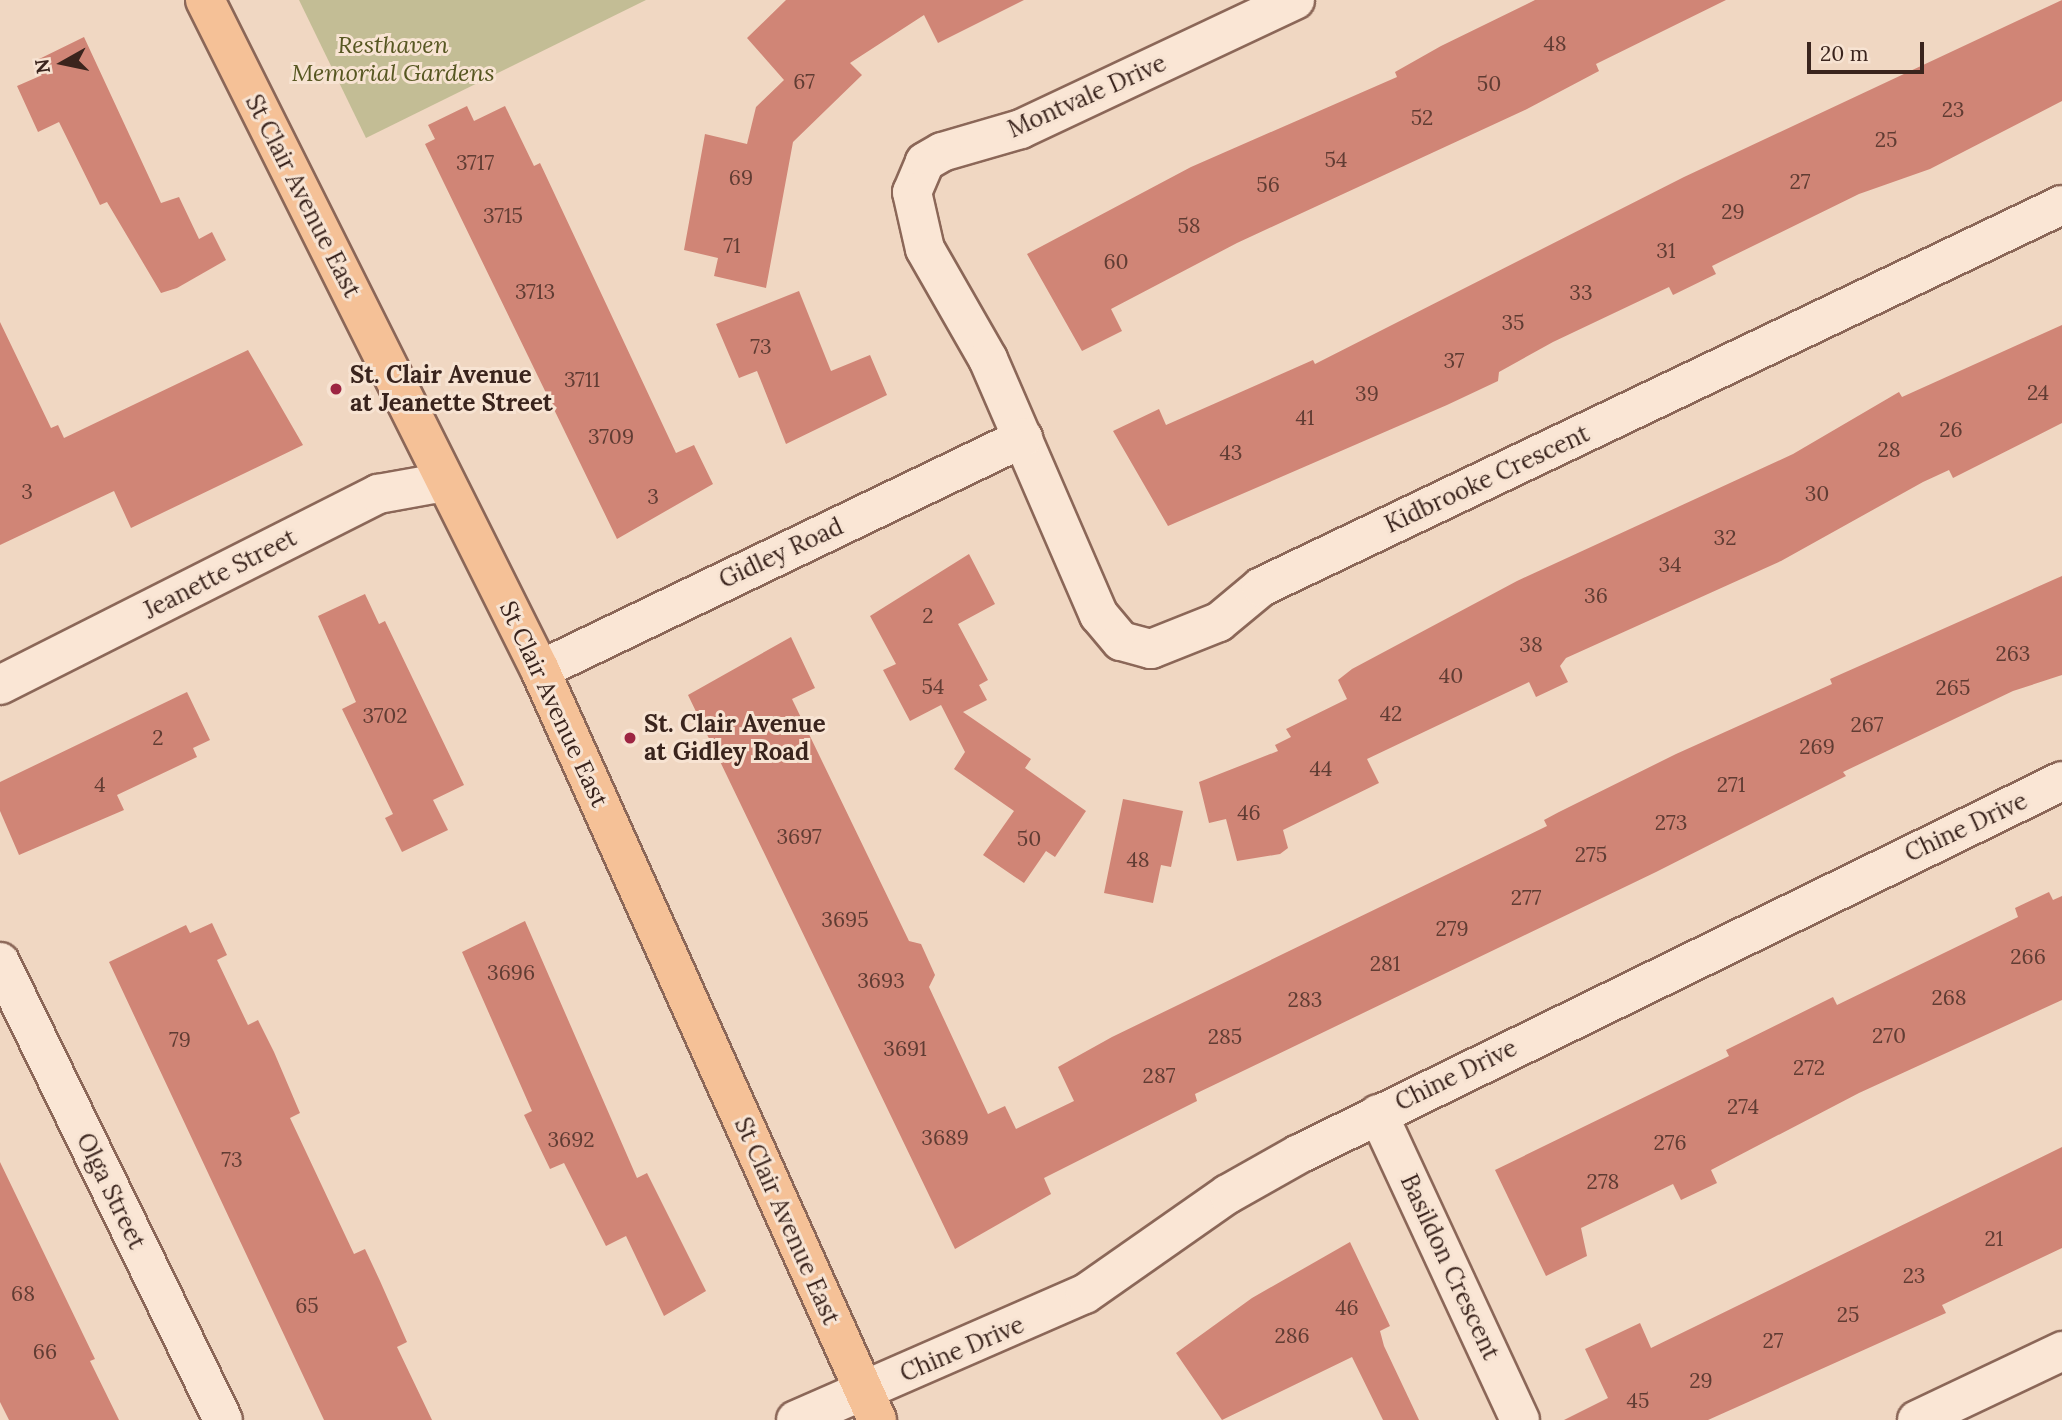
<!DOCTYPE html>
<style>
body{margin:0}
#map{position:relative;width:2062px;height:1420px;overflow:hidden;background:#f0d7c2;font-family:Lora,serif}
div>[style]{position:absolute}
.cemetery>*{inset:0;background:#c3bd95}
.building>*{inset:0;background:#d08576}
.roads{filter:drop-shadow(2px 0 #8b6758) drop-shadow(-2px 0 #8b6758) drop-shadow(0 2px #8b6758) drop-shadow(0 -2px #8b6758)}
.minor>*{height:38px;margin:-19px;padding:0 19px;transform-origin:19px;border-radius:19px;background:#fae6d5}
.major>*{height:38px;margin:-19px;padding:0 19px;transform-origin:19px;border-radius:19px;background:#f5c197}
.dots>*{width:19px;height:19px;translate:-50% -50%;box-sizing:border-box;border:4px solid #f7e3d2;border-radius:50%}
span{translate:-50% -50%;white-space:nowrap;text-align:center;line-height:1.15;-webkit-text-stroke:6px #f7e3d2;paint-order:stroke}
.number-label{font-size:21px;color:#603c33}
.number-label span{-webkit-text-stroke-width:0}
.park-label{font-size:24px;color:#575722;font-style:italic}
.street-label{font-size:24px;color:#3a241d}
.poi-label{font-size:24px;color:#3a241d;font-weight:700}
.left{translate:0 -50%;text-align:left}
.north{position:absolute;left:28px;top:28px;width:70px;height:70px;-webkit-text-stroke:5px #f7e3d2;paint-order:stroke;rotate:261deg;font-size:19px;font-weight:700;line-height:28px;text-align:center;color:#3a241d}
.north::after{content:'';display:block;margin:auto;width:24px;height:32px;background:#3a241d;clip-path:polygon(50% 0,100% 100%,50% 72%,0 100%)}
.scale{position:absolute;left:1807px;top:42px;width:117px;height:32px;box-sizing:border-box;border:4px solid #3a241d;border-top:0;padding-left:9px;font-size:21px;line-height:24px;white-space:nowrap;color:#3a241d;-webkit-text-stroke:5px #f7e3d2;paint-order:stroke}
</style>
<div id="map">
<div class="cemetery">
<div style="clip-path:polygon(299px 0,646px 0,366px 138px)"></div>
</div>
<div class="building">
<div style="clip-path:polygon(786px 0,1024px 0,938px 43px,924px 15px,850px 63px,862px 75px,793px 142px,766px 288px,714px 276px,718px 258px,684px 250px,705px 134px,747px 144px,756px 107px,784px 80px,747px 38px)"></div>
<div style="clip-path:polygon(1535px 0,1726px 0,1596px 64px,1599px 71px,1527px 109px,1237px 243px,1111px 309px,1122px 331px,1082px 351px,1027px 254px,1191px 167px,1397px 77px,1395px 72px,1441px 46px)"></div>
<div style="clip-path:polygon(2062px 0,2062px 101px,1930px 169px,1859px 194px,1712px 266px,1716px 274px,1673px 295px,1669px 287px,1553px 342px,1499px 372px,1498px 381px,1447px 405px,1168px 526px,1113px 431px,1159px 409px,1166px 425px,1313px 360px,1315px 364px,1684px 177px)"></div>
<div style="clip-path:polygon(84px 37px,161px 203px,179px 197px,199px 239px,212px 232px,226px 260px,177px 288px,161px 293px,107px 202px,100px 205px,59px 122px,38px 132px,17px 86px,40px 76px,33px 62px)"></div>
<div style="clip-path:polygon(467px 106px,474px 121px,505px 106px,534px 166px,540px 163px,676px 453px,694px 445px,713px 484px,617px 539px,425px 144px,435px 139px,428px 125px)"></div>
<div style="clip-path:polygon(799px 291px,831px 371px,870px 355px,887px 395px,786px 444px,757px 371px,739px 378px,716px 324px)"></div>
<div style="clip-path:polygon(0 322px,51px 428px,58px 425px,64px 438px,248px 350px,303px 445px,131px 528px,114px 491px,0 545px)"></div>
<div style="clip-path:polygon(2062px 325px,2062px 423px,1953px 478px,1949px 470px,1923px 482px,1781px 561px,1566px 658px,1560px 666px,1568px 682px,1536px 697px,1529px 682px,1367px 759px,1379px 783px,1283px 830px,1288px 848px,1280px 854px,1237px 861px,1226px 819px,1209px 823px,1199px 782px,1278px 751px,1275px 745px,1291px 737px,1286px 729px,1347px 699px,1338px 680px,1352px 669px,1517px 581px,1793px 454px,1899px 392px,1902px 397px)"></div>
<div style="clip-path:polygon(969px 554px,995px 604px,958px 624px,988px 680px,979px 685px,987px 700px,963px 712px,1031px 759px,1025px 768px,1086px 811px,1055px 857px,1046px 851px,1024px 883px,983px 855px,1014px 811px,954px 769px,965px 752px,941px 705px,910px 721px,883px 670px,896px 664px,870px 616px)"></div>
<div style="clip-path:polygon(2062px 576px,2062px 675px,2013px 691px,1843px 772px,1846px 776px,1656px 872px,1195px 1094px,1197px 1101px,1044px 1178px,1051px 1194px,955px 1249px,688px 695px,791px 637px,815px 688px,792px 699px,909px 941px,921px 944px,935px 975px,929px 987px,988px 1114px,1005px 1106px,1016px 1129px,1074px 1101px,1058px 1067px,1112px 1037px,1547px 826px,1544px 820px,1559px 812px,1676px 754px,1832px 684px,1830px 679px)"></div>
<div style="clip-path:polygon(365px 594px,379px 624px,385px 621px,464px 785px,433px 800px,448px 830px,402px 852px,385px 818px,393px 814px,342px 709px,356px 702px,318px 616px)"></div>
<div style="clip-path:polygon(187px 692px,210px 740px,193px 748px,197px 757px,117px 795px,124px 810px,19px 855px,0 811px,0 782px)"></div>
<div style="clip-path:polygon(1123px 799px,1183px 811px,1171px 867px,1161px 865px,1153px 903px,1104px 893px)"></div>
<div style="clip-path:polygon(2049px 892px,2053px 900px,2062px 896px,2062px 1000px,1859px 1093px,1711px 1170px,1717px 1183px,1681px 1200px,1673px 1184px,1581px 1228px,1587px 1256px,1546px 1276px,1495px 1170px,1729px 1056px,1726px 1050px,1833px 997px,1837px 1005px,2018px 917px,2015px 908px)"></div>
<div style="clip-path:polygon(525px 921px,637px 1178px,647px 1173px,706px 1291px,664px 1316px,626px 1236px,606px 1246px,564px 1163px,550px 1169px,524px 1115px,532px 1111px,462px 952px)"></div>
<div style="clip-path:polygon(212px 923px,227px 955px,217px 960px,248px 1025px,258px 1020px,274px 1052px,300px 1113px,290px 1118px,354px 1254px,365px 1249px,380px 1281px,407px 1342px,397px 1347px,432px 1420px,324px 1420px,109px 962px,186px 925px,190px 933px)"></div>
<div style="clip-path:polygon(2062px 1147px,2062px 1248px,1942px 1305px,1946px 1313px,1708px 1420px,1564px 1420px,1608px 1398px,1585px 1349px,1640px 1323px,1651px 1348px)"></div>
<div style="clip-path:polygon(0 1162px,95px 1359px,90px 1361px,119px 1420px,9px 1420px,0 1402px)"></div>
<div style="clip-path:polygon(1350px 1242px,1390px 1326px,1380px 1331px,1384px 1346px,1419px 1420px,1383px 1420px,1352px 1357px,1222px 1420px,1176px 1353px,1252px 1298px)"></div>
</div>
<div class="roads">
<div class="minor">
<div style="left:1295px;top:0;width:303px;rotate:154.8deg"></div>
<div style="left:1021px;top:129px;width:82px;rotate:163.8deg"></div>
<div style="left:942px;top:152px;width:20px;rotate:150deg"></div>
<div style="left:925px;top:162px;width:33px;rotate:113deg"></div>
<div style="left:912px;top:192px;width:58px;rotate:77.2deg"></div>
<div style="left:925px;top:249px;width:127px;rotate:60.2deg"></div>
<div style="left:988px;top:359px;width:279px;rotate:66.6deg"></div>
<div style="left:1099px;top:615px;width:34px;rotate:50deg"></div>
<div style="left:1121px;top:641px;width:31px;rotate:15deg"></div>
<div style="left:1151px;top:649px;width:73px;rotate:-21.7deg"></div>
<div style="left:1219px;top:622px;width:55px;rotate:-39.8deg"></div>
<div style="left:1261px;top:587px;width:887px;rotate:-25.5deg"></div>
<div style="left:540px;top:670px;width:536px;rotate:-25.66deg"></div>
<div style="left:0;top:685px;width:424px;rotate:-26.8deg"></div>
<div style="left:378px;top:494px;width:68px;rotate:-10.2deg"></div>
<div style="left:0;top:962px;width:509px;rotate:64.04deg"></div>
<div style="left:1378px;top:1114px;width:337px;rotate:65.1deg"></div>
<div style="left:796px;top:1420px;width:315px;rotate:-23.6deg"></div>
<div style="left:1085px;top:1294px;width:174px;rotate:-35deg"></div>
<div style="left:1228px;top:1194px;width:81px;rotate:-29.4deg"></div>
<div style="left:1299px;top:1154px;width:849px;rotate:-26.05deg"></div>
<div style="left:1917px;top:1420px;width:161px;rotate:-25.4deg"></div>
</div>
<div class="major">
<div style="left:205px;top:0;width:749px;rotate:63.43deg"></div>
<div style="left:540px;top:670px;width:822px;rotate:65.8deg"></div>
</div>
</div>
<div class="dots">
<div style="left:336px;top:389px;background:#9d2543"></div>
<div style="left:630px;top:738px;background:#9d2543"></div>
</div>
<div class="number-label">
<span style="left:1555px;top:44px">48</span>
<span style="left:804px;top:82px">67</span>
<span style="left:1489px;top:84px">50</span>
<span style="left:1953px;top:110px">23</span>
<span style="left:1422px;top:118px">52</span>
<span style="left:1886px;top:140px">25</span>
<span style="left:1336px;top:160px">54</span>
<span style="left:475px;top:163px">3717</span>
<span style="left:741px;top:178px">69</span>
<span style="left:1800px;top:182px">27</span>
<span style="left:1268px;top:185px">56</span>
<span style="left:1733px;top:212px">29</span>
<span style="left:503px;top:216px">3715</span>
<span style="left:1189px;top:226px">58</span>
<span style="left:732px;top:246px">71</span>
<span style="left:1666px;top:251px">31</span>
<span style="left:1116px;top:262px">60</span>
<span style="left:535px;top:292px">3713</span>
<span style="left:1581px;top:293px">33</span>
<span style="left:1513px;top:323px">35</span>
<span style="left:761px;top:347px">73</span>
<span style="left:1454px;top:361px">37</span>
<span style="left:582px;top:380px">3711</span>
<span style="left:2038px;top:393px">24</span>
<span style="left:1367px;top:394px">39</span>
<span style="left:1305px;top:418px">41</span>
<span style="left:1951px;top:430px">26</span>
<span style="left:611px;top:437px">3709</span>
<span style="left:1889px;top:450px">28</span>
<span style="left:1231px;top:453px">43</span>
<span style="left:27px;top:492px">3</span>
<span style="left:1817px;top:494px">30</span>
<span style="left:653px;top:497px">3</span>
<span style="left:1725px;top:538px">32</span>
<span style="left:1670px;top:565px">34</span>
<span style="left:1596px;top:596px">36</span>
<span style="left:928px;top:616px">2</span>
<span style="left:1531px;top:645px">38</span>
<span style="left:2013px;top:654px">263</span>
<span style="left:1451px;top:676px">40</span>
<span style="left:933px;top:687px">54</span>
<span style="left:1953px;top:688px">265</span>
<span style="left:1391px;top:714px">42</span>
<span style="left:385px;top:716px">3702</span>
<span style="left:1867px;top:725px">267</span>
<span style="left:158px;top:738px">2</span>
<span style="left:1817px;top:747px">269</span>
<span style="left:1321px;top:769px">44</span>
<span style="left:100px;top:785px">4</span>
<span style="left:1731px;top:785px">271</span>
<span style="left:1249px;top:813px">46</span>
<span style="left:1671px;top:823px">273</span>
<span style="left:799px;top:837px">3697</span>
<span style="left:1029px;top:839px">50</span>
<span style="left:1591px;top:855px">275</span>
<span style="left:1138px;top:860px">48</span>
<span style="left:1526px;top:898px">277</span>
<span style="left:845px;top:920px">3695</span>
<span style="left:1452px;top:929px">279</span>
<span style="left:2028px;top:957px">266</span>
<span style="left:1385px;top:964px">281</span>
<span style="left:511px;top:973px">3696</span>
<span style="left:881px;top:981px">3693</span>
<span style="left:1949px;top:998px">268</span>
<span style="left:1305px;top:1000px">283</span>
<span style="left:1889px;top:1036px">270</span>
<span style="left:1225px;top:1037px">285</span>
<span style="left:180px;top:1040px">79</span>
<span style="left:905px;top:1049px">3691</span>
<span style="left:1809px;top:1068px">272</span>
<span style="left:1159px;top:1076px">287</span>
<span style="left:1743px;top:1107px">274</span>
<span style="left:945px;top:1138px">3689</span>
<span style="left:571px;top:1140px">3692</span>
<span style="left:1670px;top:1143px">276</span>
<span style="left:232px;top:1160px">73</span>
<span style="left:1603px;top:1182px">278</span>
<span style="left:1994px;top:1239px">21</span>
<span style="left:1914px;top:1276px">23</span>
<span style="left:23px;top:1294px">68</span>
<span style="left:307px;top:1306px">65</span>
<span style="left:1347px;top:1308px">46</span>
<span style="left:1848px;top:1315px">25</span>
<span style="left:1292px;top:1336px">286</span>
<span style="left:1773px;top:1341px">27</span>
<span style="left:45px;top:1352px">66</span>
<span style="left:1701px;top:1381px">29</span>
<span style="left:1638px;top:1401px">45</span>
</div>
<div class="park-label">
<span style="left:393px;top:59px">Resthaven<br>Memorial Gardens</span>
</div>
<div class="street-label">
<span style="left:1087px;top:96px;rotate:-24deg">Montvale Drive</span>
<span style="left:303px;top:196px;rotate:63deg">St Clair Avenue East</span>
<span style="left:1487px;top:479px;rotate:-25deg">Kidbrooke Crescent</span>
<span style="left:781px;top:553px;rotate:-25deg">Gidley Road</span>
<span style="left:220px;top:574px;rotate:-27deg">Jeanette Street</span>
<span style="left:554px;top:704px;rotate:65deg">St Clair Avenue East</span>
<span style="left:1966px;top:827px;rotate:-25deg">Chine Drive</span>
<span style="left:1456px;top:1075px;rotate:-26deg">Chine Drive</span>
<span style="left:111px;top:1191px;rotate:64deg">Olga Street</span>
<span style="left:787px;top:1221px;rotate:66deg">St Clair Avenue East</span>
<span style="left:1450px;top:1267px;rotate:65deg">Basildon Crescent</span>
<span style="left:962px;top:1349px;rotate:-23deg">Chine Drive</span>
</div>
<div class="poi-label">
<span class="left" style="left:350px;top:389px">St. Clair Avenue<br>at Jeanette Street</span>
<span class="left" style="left:644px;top:738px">St. Clair Avenue<br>at Gidley Road</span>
</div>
<div class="north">N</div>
<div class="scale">20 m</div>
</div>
